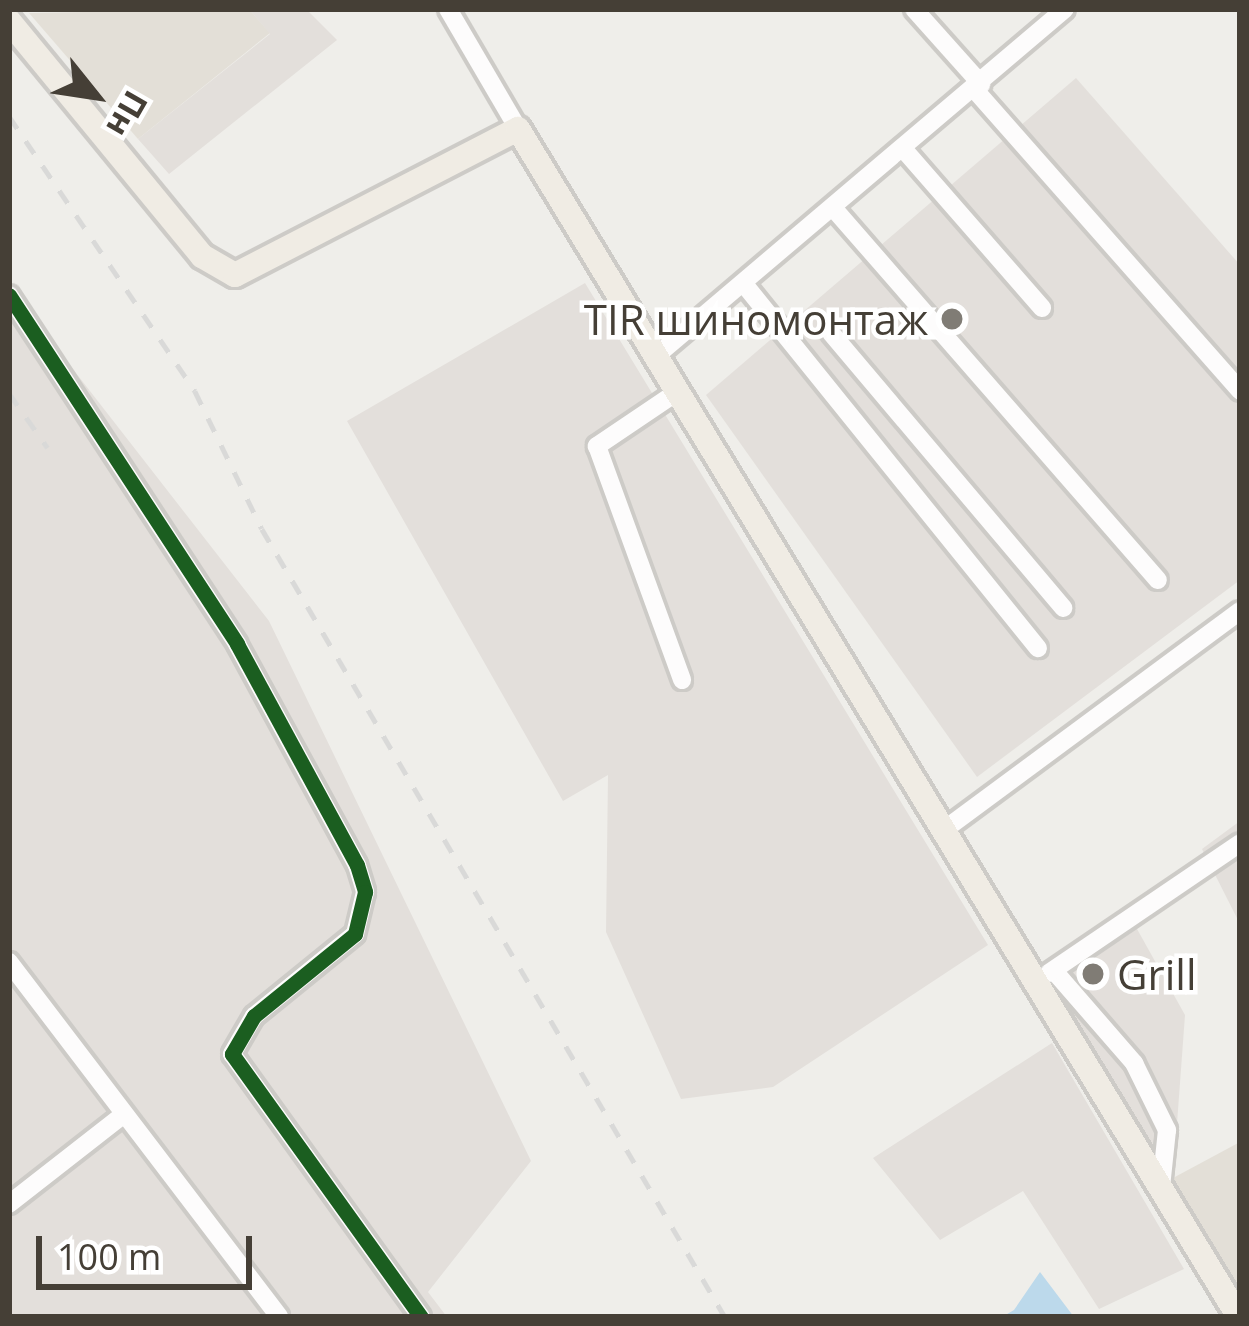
<!DOCTYPE html>
<meta charset="utf-8">
<style>
body{margin:0}
#map{position:relative;width:1249px;height:1326px;overflow:hidden;background:#efeeea;font-family:"Open Sans",sans-serif}
div>[style]{position:absolute}
.residential>*{inset:0;background:#e3dfd7}
.industrial>*{inset:0;background:#e3dfdb}
.water>*{inset:0;background:#bcd9eb}
.roads{filter:drop-shadow(3px 0 #cdcbc7) drop-shadow(-3px 0 #cdcbc7) drop-shadow(0 3px #cdcbc7) drop-shadow(0 -3px #cdcbc7)}
.minor>*{height:18px;margin:-9px;padding:0 9px;transform-origin:9px;border-radius:9px;background:#fdfcfc}
.major>*{height:24px;margin:-12px;padding:0 12px;transform-origin:12px;border-radius:12px;background:#f0ece4}
.rail>*{height:4.5px;margin-top:-2.25px;transform-origin:0;background:repeating-linear-gradient(90deg,#d9d9d8 0 15px,transparent 0 30px)}
.cycleway>*{height:15px;margin:-7.5px;padding:0 7.5px;transform-origin:7.5px;border-radius:7.5px;background:#1b5e20}
.dots>*{width:33px;height:33px;translate:-50% -50%;box-sizing:border-box;border:6px solid #fff;border-radius:50%}
span{translate:-50% -50%;white-space:nowrap;text-align:center;line-height:1.15;-webkit-text-stroke:9px #fff;paint-order:stroke}
.poi-label{font-size:42px;color:#453f36}
.right{translate:-100% -50%;text-align:right}
.left{translate:0 -50%;text-align:left}
.frame{position:absolute;inset:0;border:12px solid #453f36;pointer-events:none}
.north{position:absolute;left:36px;top:36px;width:120px;height:120px;-webkit-text-stroke:9px #fff;paint-order:stroke;rotate:120deg;font-size:33px;font-weight:700;line-height:48px;text-align:center;color:#453f36}
.north::after{content:'';display:block;margin:auto;width:42px;height:54px;background:#453f36;clip-path:polygon(50% 0,100% 100%,50% 72%,0 100%)}
.scale{position:absolute;left:36px;top:1236px;width:216px;height:54px;box-sizing:border-box;border:6px solid #453f36;border-top:0;padding-left:15px;font-size:36px;line-height:42px;white-space:nowrap;color:#453f36;-webkit-text-stroke:9px #fff;paint-order:stroke}
</style>
<div id="map">
<div class="residential">
<div style="clip-path:polygon(249px 9px,270px 33px,138px 139px,29px 13px)"></div>
<div style="clip-path:polygon(1240px 1142px,1240px 1289px,1173px 1178px)"></div>
</div>
<div class="industrial">
<div style="clip-path:polygon(249px 9px,306px 9px,337px 40px,169px 174px,138px 139px,270px 34px)"></div>
<div style="clip-path:polygon(1076px 78px,1240px 265px,1240px 580px,977px 777px,706px 395px)"></div>
<div style="clip-path:polygon(585px 283px,988px 945px,773px 1087px,681px 1099px,606px 932px,608px 775px,563px 801px,347px 421px)"></div>
<div style="clip-path:polygon(9px 287px,269px 621px,531px 1161px,428px 1292px,447px 1317px,9px 1317px)"></div>
<div style="clip-path:polygon(1240px 821px,1240px 924px,1202px 849px)"></div>
<div style="clip-path:polygon(1127px 911px,1185px 1015px,1173px 1178px,1040px 966px)"></div>
<div style="clip-path:polygon(1052px 1043px,1184px 1269px,1099px 1309px,1023px 1191px,940px 1240px,873px 1158px)"></div>
</div>
<div class="water">
<div style="clip-path:polygon(1040px 1272px,1074px 1317px,1002px 1317px,1014px 1310px)"></div>
</div>
<div class="roads">
<div class="minor">
<div style="left:448px;top:9px;width:139px;rotate:59.7deg"></div>
<div style="left:914px;top:9px;width:101px;rotate:48.2deg"></div>
<div style="left:975px;top:90px;width:401px;rotate:48.6deg"></div>
<div style="left:906px;top:152px;width:207px;rotate:48.9deg"></div>
<div style="left:835px;top:210px;width:491px;rotate:48.9deg"></div>
<div style="left:744px;top:284px;width:468px;rotate:51.1deg"></div>
<div style="left:9px;top:295px;width:417px;rotate:56.8deg"></div>
<div style="left:237px;top:644px;width:251px;rotate:61.5deg"></div>
<div style="left:357px;top:865px;width:28px;rotate:73deg"></div>
<div style="left:365px;top:892px;width:43px;rotate:103.4deg"></div>
<div style="left:355px;top:934px;width:130px;rotate:140.9deg"></div>
<div style="left:254px;top:1016px;width:44px;rotate:120.1deg"></div>
<div style="left:232px;top:1054px;width:324px;rotate:54.3deg"></div>
<div style="left:831px;top:333px;width:360px;rotate:49.8deg"></div>
<div style="left:656px;top:356px;width:536px;rotate:-40.31deg"></div>
<div style="left:677px;top:392px;width:97px;rotate:146deg"></div>
<div style="left:597px;top:446px;width:249px;rotate:70deg"></div>
<div style="left:944px;top:830px;width:368px;rotate:-36.5deg"></div>
<div style="left:9px;top:962px;width:446px;rotate:52.7deg"></div>
<div style="left:1055px;top:972px;width:121px;rotate:49deg"></div>
<div style="left:1134px;top:1063px;width:75px;rotate:63.8deg"></div>
<div style="left:1167px;top:1130px;width:57px;rotate:96deg"></div>
<div style="left:1049px;top:973px;width:231px;rotate:-34.2deg"></div>
<div style="left:9px;top:1204px;width:145px;rotate:-38deg"></div>
</div>
<div class="major">
<div style="left:9px;top:21px;width:304px;rotate:50.6deg"></div>
<div style="left:202px;top:256px;width:38px;rotate:30deg"></div>
<div style="left:235px;top:275px;width:318px;rotate:-27.3deg"></div>
<div style="left:518px;top:129px;width:1390px;rotate:58.75deg"></div>
</div>
</div>
<div class="rail">
<div style="left:9px;top:116px;width:332px;rotate:55.9deg"></div>
<div style="left:195px;top:391px;width:153px;rotate:64.1deg"></div>
<div style="left:262px;top:529px;width:914px;rotate:59.56deg"></div>
<div style="left:9px;top:393px;width:67px;rotate:54.7deg"></div>
</div>
<div class="cycleway">
<div style="left:9px;top:295px;width:417px;rotate:56.8deg"></div>
<div style="left:237px;top:644px;width:251px;rotate:61.5deg"></div>
<div style="left:357px;top:865px;width:28px;rotate:73deg"></div>
<div style="left:365px;top:892px;width:43px;rotate:103.4deg"></div>
<div style="left:355px;top:934px;width:130px;rotate:140.9deg"></div>
<div style="left:254px;top:1016px;width:44px;rotate:120.1deg"></div>
<div style="left:232px;top:1054px;width:324px;rotate:54.3deg"></div>
</div>
<div class="dots">
<div style="left:952px;top:319px;background:#807c75"></div>
<div style="left:1093px;top:974px;background:#807c75"></div>
</div>
<div class="poi-label">
<span class="right" style="left:928px;top:319px">TIR шиномонтаж</span>
<span class="left" style="left:1117px;top:974px">Grill</span>
</div>
<div class="frame"></div>
<div class="north">Пн</div>
<div class="scale">100 m</div>
</div>
